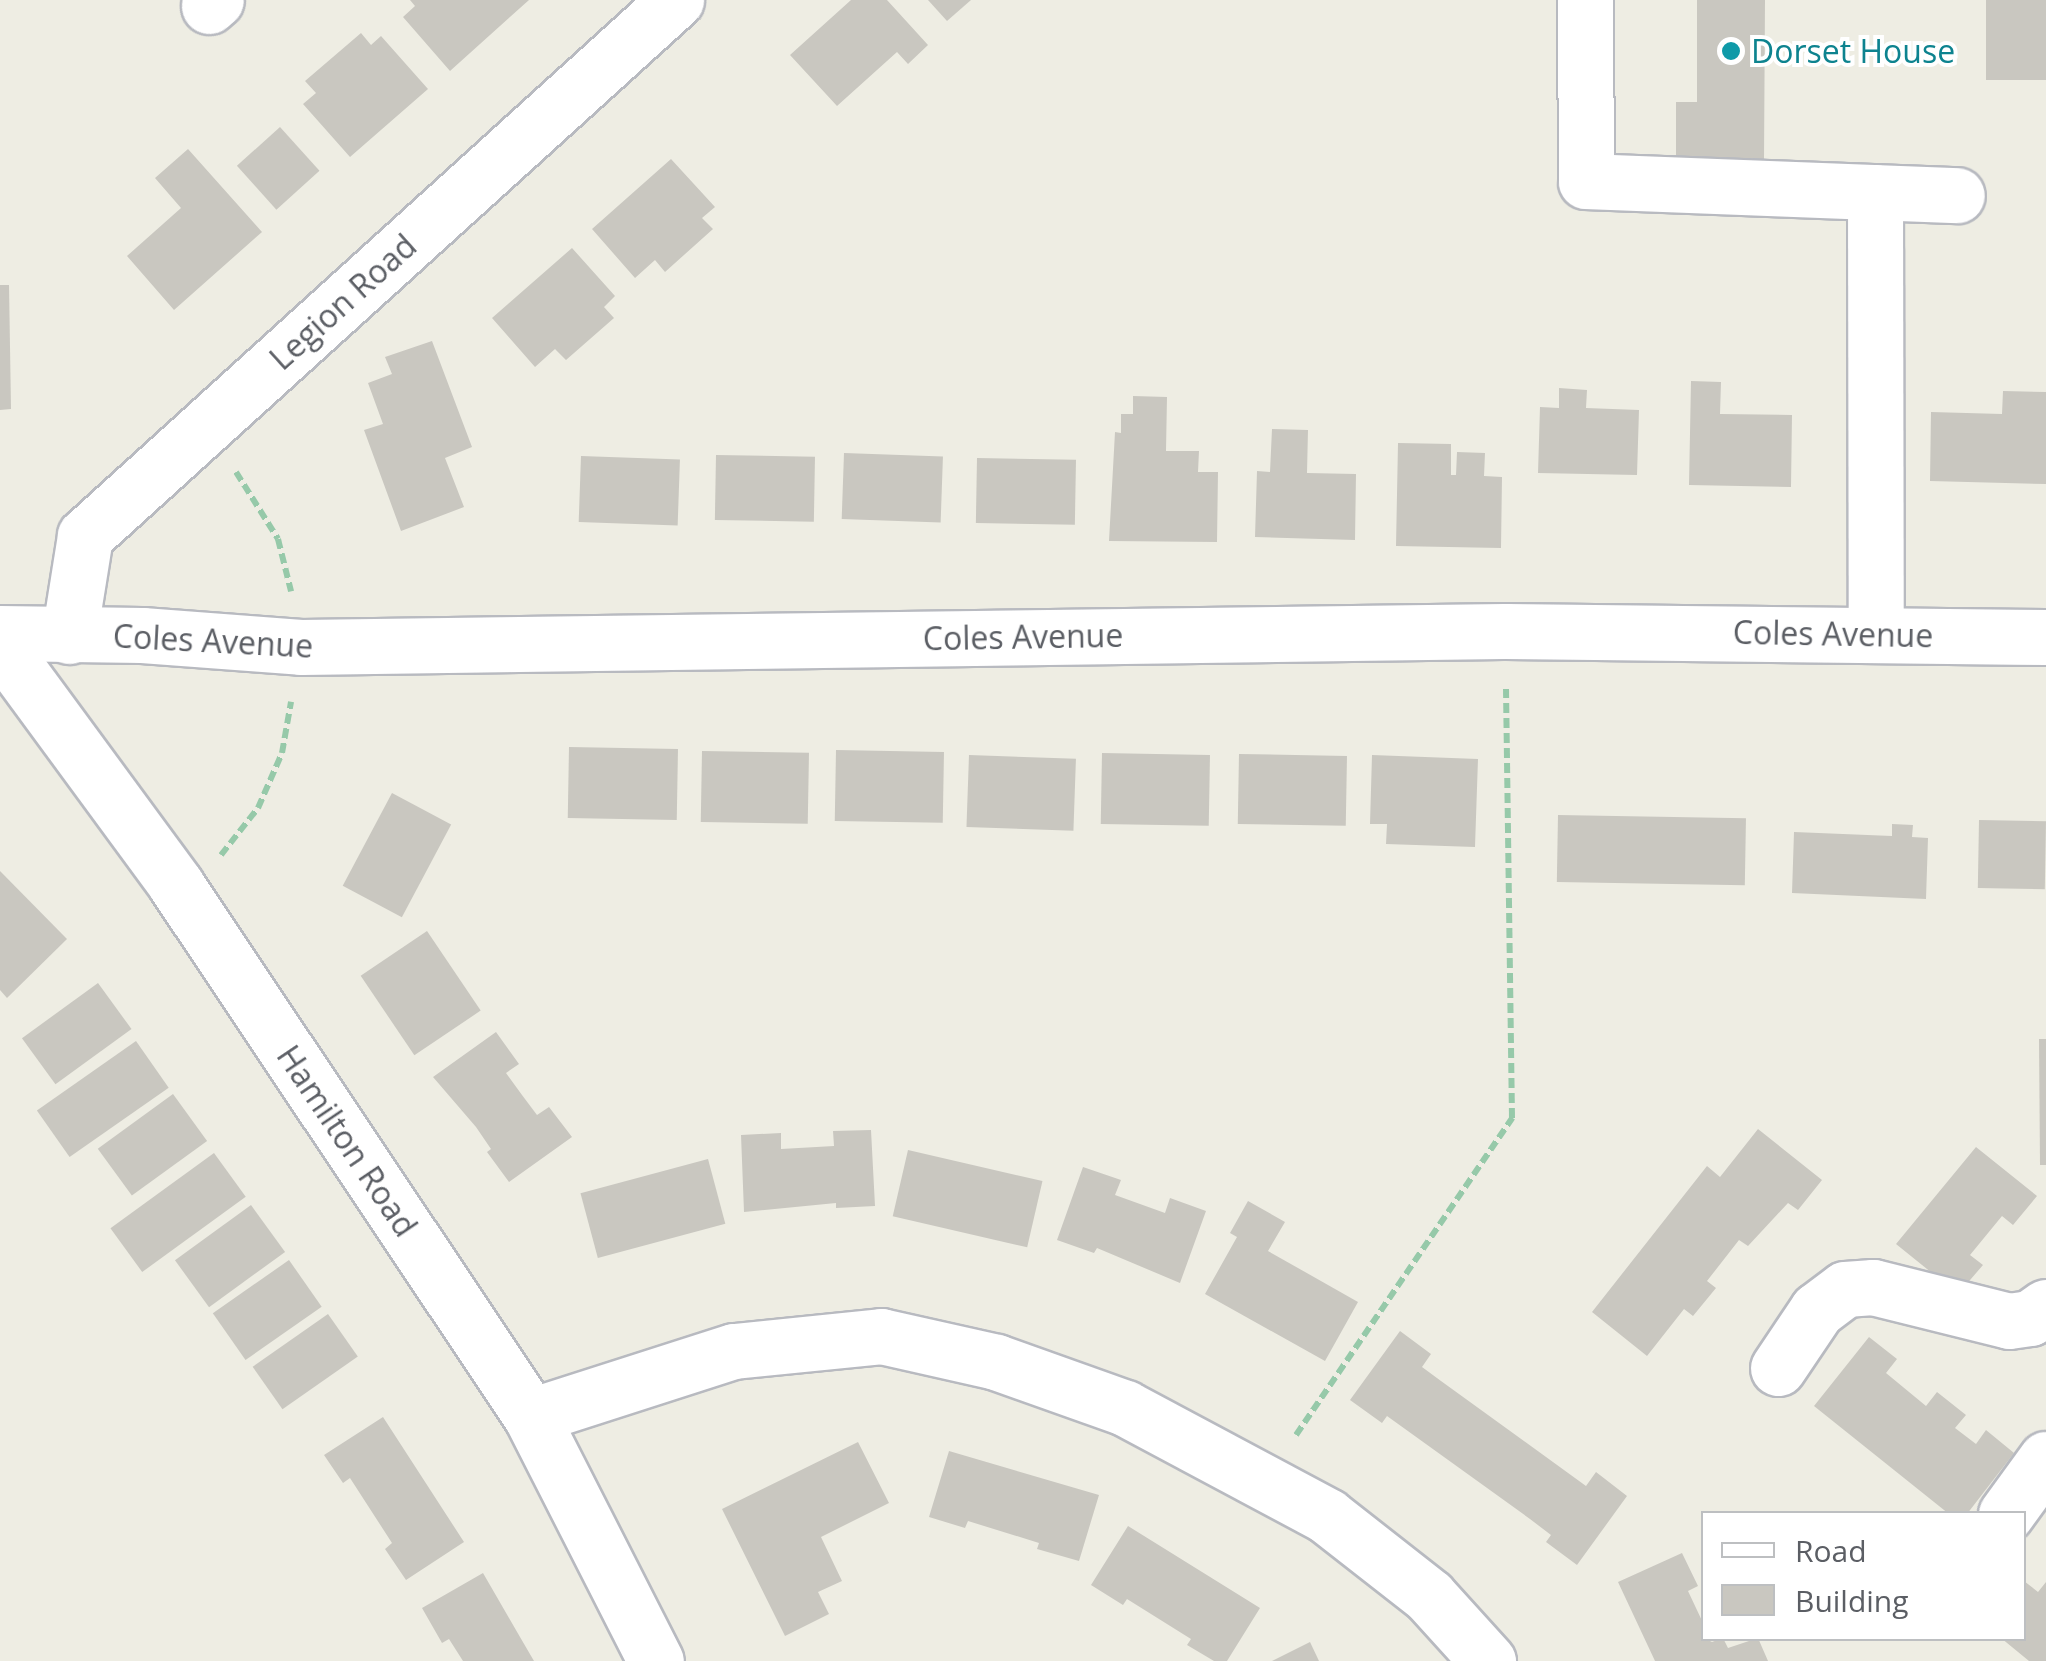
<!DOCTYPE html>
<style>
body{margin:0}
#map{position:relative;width:2046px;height:1661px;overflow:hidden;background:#eeede3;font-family:"Open Sans",sans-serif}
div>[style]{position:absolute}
.building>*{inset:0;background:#c9c7c0;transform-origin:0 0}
.path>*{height:6px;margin-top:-3px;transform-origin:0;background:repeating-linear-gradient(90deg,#96c9a9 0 10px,transparent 0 15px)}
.roads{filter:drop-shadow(2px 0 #b8bac0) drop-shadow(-2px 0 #b8bac0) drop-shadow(0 2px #b8bac0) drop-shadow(0 -2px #b8bac0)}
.minor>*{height:55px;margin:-27.5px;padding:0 27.5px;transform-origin:27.5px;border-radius:27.5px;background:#fff}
.dots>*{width:28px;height:28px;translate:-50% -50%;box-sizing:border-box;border:5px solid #fff;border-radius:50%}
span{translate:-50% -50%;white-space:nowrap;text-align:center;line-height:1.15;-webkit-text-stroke:8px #fff;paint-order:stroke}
.culture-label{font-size:32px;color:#0d838f}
.left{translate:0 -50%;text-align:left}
.street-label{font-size:32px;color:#5b5e64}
.legend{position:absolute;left:1701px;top:1511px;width:325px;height:130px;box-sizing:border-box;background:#fff;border:2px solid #bdbfc1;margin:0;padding:12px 18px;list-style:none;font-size:30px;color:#5b5e64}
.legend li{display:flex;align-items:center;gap:20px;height:50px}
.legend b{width:50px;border:2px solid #bdbfc1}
</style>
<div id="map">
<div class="building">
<div style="clip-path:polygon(410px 0,529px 0,450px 71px,403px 17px,415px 6px)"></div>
<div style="clip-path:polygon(851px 0,887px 0,928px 45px,908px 64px,897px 52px,837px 106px,790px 55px)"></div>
<div style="clip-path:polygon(928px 0,971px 0,947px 21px)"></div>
<div style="clip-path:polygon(1697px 0,1765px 0,1764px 160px,1676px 158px,1676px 102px,1697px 102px)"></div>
<div style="left:1986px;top:0;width:60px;height:80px"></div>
<div style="clip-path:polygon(361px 33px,371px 45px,381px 36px,428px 89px,350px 157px,303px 104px,316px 93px,305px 81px)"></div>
<div style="left:280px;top:127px;width:59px;height:58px;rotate:48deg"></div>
<div style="clip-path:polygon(188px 149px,262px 232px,174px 310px,127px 256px,181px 208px,155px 178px)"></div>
<div style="clip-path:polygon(671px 159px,715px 207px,702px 218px,713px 229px,665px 272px,655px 260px,635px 278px,592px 229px)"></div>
<div style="clip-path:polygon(572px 248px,615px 296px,604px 307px,614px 318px,566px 360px,555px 349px,535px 367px,492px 318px)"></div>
<div style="clip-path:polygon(0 285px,9px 285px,11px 409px,0 410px)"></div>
<div style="clip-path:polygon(432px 341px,472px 447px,445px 458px,464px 507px,401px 531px,364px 430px,383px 424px,368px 383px,392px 374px,385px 357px)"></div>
<div style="clip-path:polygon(1691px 381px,1721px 382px,1720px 414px,1792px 415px,1791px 487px,1689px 485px)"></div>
<div style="clip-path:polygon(1559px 388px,1587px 390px,1586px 408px,1639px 410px,1637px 475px,1538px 473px,1540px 407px,1559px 408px)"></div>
<div style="clip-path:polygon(2003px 391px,2046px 392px,2046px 484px,1930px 481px,1931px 412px,2002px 414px)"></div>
<div style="clip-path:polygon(1133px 396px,1167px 397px,1166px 451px,1199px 451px,1198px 472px,1218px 472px,1217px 542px,1109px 541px,1115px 432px,1121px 433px,1121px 414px,1133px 414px)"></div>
<div style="clip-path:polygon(1272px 429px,1308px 430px,1307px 473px,1356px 474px,1355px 540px,1255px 537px,1257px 471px,1270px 472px)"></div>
<div style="clip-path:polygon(1398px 443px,1451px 444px,1451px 475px,1456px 475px,1457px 452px,1485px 453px,1484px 476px,1502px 477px,1501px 548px,1396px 546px)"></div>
<div style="left:844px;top:453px;width:99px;height:66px;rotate:2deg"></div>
<div style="left:716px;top:455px;width:99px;height:65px;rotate:1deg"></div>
<div style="left:581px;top:456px;width:99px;height:66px;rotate:2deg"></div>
<div style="left:977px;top:458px;width:99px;height:65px;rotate:1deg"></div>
<div style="left:569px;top:747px;width:109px;height:71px;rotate:1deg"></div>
<div style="left:836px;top:750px;width:108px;height:71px;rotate:1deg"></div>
<div style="left:702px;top:751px;width:107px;height:71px;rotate:1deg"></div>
<div style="left:1102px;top:753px;width:108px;height:71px;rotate:1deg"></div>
<div style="left:1239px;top:754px;width:108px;height:70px;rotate:1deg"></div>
<div style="left:969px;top:755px;width:107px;height:72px;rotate:2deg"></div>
<div style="clip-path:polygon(1372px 755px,1478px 759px,1475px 847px,1386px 844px,1387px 824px,1370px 824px)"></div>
<div style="left:392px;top:793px;width:67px;height:105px;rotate:28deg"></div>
<div style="left:1558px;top:815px;width:188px;height:67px;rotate:1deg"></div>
<div style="left:1979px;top:820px;width:67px;height:68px;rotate:1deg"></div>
<div style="clip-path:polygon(1892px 824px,1913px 825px,1912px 837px,1928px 838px,1926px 899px,1792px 893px,1794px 832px,1892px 836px)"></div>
<div style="clip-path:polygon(0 871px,67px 939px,7px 998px,0 990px)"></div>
<div style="left:427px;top:931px;width:96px;height:80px;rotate:56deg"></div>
<div style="left:98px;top:983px;width:57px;height:94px;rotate:54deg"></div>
<div style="clip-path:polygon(496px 1032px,519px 1064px,506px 1073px,522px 1095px,537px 1115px,549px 1107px,572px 1137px,509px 1182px,487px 1152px,491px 1149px,476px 1127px,433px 1077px)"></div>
<div style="clip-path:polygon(2039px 1039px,2046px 1039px,2046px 1165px,2040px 1165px)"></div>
<div style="left:136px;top:1041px;width:57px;height:121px;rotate:55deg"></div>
<div style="left:173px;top:1094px;width:58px;height:93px;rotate:54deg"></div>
<div style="clip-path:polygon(1758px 1129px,1822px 1180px,1798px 1210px,1788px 1203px,1748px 1246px,1739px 1240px,1707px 1281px,1716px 1288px,1693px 1316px,1684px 1309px,1647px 1356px,1592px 1312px,1707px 1166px,1720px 1177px)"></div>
<div style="clip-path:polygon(871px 1130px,875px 1206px,836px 1208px,836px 1203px,744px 1212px,741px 1135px,781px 1133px,781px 1149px,834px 1146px,833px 1131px)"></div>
<div style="clip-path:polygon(1976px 1147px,2037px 1196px,2013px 1225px,2002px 1216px,1970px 1255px,1983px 1265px,1958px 1294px,1896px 1244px)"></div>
<div style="left:908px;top:1150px;width:138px;height:68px;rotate:13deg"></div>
<div style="left:214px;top:1153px;width:54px;height:128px;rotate:54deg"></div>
<div style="left:708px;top:1159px;width:67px;height:132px;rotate:75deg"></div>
<div style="clip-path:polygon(1083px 1167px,1121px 1180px,1115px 1195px,1165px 1213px,1170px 1198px,1206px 1211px,1180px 1283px,1097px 1248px,1094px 1253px,1057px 1240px)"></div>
<div style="clip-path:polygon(1248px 1201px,1285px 1222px,1268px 1251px,1358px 1302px,1325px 1361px,1205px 1294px,1237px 1237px,1230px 1233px)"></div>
<div style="left:251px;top:1205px;width:58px;height:94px;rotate:54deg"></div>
<div style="left:289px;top:1260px;width:57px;height:93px;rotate:55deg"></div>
<div style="left:328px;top:1314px;width:52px;height:92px;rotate:55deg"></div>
<div style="clip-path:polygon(1400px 1331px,1431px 1354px,1422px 1367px,1441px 1381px,1586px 1486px,1596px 1472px,1627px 1496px,1577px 1565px,1546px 1542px,1551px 1535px,1530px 1519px,1387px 1416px,1382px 1423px,1350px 1400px)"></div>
<div style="clip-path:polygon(1869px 1337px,1897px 1359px,1886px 1373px,1926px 1406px,1937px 1392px,1966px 1415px,1955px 1428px,1976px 1444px,1986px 1430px,2014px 1453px,1967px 1514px,1949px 1514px,1814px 1406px)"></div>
<div style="clip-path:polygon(383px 1417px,464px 1542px,406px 1580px,385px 1549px,392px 1543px,350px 1478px,343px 1483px,324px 1455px)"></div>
<div style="clip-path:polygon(858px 1442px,889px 1503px,821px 1537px,842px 1581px,818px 1592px,829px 1614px,785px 1636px,722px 1509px)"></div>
<div style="clip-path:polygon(949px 1451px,1099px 1495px,1079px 1561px,1037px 1549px,1039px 1543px,968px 1521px,965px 1528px,929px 1517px)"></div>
<div style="clip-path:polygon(1128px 1526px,1260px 1608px,1227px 1661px,1214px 1661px,1187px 1645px,1191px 1639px,1127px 1599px,1123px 1605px,1091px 1585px)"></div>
<div style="clip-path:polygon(1682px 1553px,1698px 1586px,1688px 1591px,1704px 1625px,1704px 1638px,1712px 1642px,1723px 1638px,1728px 1648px,1758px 1638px,1768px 1661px,1655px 1661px,1618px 1582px)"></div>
<div style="clip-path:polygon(483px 1573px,520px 1637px,534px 1661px,463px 1661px,449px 1639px,442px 1643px,422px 1608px)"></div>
<div style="clip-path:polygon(2024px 1581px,2038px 1592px,2046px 1582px,2046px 1661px,2029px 1661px,2001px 1638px,2024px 1638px)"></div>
<div style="clip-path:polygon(1310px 1642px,1319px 1661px,1272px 1661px)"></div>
</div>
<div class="path">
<div style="left:236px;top:472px;width:79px;rotate:57.9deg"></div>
<div style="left:278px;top:539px;width:54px;rotate:76deg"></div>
<div style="left:221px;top:855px;width:60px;rotate:-51.8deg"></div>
<div style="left:258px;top:808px;width:60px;rotate:-66.4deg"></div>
<div style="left:282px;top:753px;width:52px;rotate:-80deg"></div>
<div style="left:1296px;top:1435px;width:384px;rotate:-55.7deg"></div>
<div style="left:1512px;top:1118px;width:429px;rotate:-90.8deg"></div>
</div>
<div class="roads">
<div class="minor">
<div style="left:1585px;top:0;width:181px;rotate:89.7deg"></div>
<div style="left:1586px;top:181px;width:371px;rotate:2.2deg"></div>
<div style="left:209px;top:6px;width:9px;rotate:-41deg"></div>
<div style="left:1875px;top:192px;width:443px;rotate:89.9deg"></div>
<div style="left:0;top:633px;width:142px;rotate:0.8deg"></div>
<div style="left:142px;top:635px;width:159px;rotate:4.3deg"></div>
<div style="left:301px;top:647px;width:1205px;rotate:-0.76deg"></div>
<div style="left:1506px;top:631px;width:540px;rotate:0.64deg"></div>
<div style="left:69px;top:636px;width:101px;rotate:-80.9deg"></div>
<div style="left:85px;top:536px;width:798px;rotate:-42.21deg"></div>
<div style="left:0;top:645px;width:298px;rotate:53.7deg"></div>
<div style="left:176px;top:885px;width:639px;rotate:56.24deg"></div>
<div style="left:531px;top:1416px;width:275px;rotate:63deg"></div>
<div style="left:1778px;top:1368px;width:70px;rotate:-56.1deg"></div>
<div style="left:1817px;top:1310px;width:35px;rotate:-37deg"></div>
<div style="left:1845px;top:1289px;width:28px;rotate:-4deg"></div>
<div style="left:1873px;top:1287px;width:140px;rotate:14deg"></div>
<div style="left:2009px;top:1321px;width:21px;rotate:-8deg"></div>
<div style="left:2030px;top:1318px;width:19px;rotate:-35deg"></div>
<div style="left:531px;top:1416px;width:213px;rotate:-17.8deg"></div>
<div style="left:734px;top:1351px;width:148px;rotate:-5.8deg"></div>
<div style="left:881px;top:1336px;width:118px;rotate:12.7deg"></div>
<div style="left:996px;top:1362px;width:137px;rotate:19.6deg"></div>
<div style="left:1125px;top:1408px;width:229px;rotate:28.1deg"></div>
<div style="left:1327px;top:1516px;width:130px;rotate:38.1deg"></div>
<div style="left:1429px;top:1596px;width:88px;rotate:47.8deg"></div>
<div style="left:2006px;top:1514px;width:68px;rotate:-54deg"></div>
</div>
</div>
<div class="dots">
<div style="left:1731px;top:51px;background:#0f9aa8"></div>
</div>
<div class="culture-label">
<span class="left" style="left:1751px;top:51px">Dorset House</span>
</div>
<div class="street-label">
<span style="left:343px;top:302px;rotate:-42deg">Legion Road</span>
<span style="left:1833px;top:634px;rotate:1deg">Coles Avenue</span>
<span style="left:1023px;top:637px;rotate:-1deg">Coles Avenue</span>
<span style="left:213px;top:641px;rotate:3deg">Coles Avenue</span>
<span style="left:347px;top:1141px;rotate:56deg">Hamilton Road</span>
</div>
<ul class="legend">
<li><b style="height:12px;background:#fff"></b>Road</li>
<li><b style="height:28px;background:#c9c7c0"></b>Building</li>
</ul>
</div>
